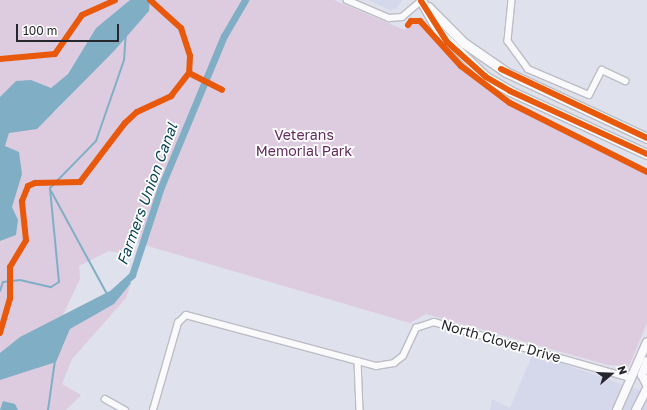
<!DOCTYPE html>
<style>
body{margin:0}
#map{position:relative;width:647px;height:410px;overflow:hidden;background:#dfe1ec;font-family:"Golos Text",sans-serif}
div>[style]{position:absolute}
.built>*{inset:0;background:#d5d8eb}
.green>*{inset:0;background:#ddcbdf}
.water>*{inset:0;background:#80afc5}
.stream>*{height:2px;margin:-1px;padding:0 1px;transform-origin:1px;border-radius:1px;background:#80afc5}
.canal>*{height:7px;margin:-3.5px;padding:0 3.5px;transform-origin:3.5px;border-radius:3.5px;background:#80afc5}
.roads{filter:drop-shadow(1px 0 #bcbdc5) drop-shadow(-1px 0 #bcbdc5) drop-shadow(0 1px #bcbdc5) drop-shadow(0 -1px #bcbdc5)}
.street>*{height:5.5px;margin:-2.75px;padding:0 2.75px;transform-origin:2.75px;border-radius:2.75px;background:#fafafc}
.secondary>*{height:8px;margin:-4px;padding:0 4px;transform-origin:4px;border-radius:4px;background:#fafafc}
.primary>*{height:9px;margin:-4.5px;padding:0 4.5px;transform-origin:4.5px;border-radius:4.5px;background:#fafafc}
.cycleway>*{height:6px;margin:-3px;padding:0 3px;transform-origin:3px;border-radius:3px;background:#e8590c}
span{translate:-50% -50%;white-space:nowrap;text-align:center;line-height:1.15;-webkit-text-stroke:3.5px #fff;paint-order:stroke}
.park-label{font-size:14px;color:#632a5d}
.street-label{font-size:14px;color:#26272e}
.water-label{font-size:15px;color:#094458;font-style:italic}
.north{position:absolute;left:591px;top:354px;width:40px;height:40px;-webkit-text-stroke:3px #fff;paint-order:stroke;rotate:71deg;font-size:11px;font-weight:700;line-height:16px;text-align:center;color:#26272e}
.north::after{content:'';display:block;margin:auto;width:14px;height:18px;background:#26272e;clip-path:polygon(50% 0,100% 100%,50% 72%,0 100%)}
.scale{position:absolute;left:16px;top:24px;width:103px;height:18px;box-sizing:border-box;border:2px solid #26272e;border-top:0;padding-left:5px;font-size:12px;line-height:14px;white-space:nowrap;color:#26272e;-webkit-text-stroke:3px #fff;paint-order:stroke}
</style>
<div id="map">
<div class="built">
<div style="clip-path:polygon(368px 0,402px 0,397px 8px,390px 10px)"></div>
<div style="clip-path:polygon(533px 353px,647px 393px,647px 410px,490px 410px,492px 399px,510px 408px)"></div>
</div>
<div class="green">
<div style="clip-path:polygon(0 0,130px 0,96px 28px,68px 74px,51px 88px,36px 83px,54px 113px,149px 11px,150px 0,334px 0,404px 30px,417px 21px,479px 82px,535px 119px,647px 171px,647px 323px,629px 366px,608px 365px,426px 314px,410px 323px,131px 241px,127px 254px,109px 251px,79px 266px,80px 279px,62px 317px,46px 326px,63px 347px,70px 329px,114px 304px,131px 283px,126px 298px,72px 359px,62px 384px,81px 395px,66px 410px,0 410px)"></div>
</div>
<div class="water">
<div style="clip-path:polygon(130px 0,150px 0,149px 11px,114px 51px,37px 129px,9px 133px,5px 146px,19px 152px,22px 174px,12px 207px,18px 220px,16px 235px,0 241px,0 97px,16px 81px,31px 80px,51px 88px,68px 74px,96px 28px)"></div>
<div style="clip-path:polygon(125px 278px,131px 283px,114px 304px,70px 329px,56px 362px,0 380px,0 353px,20px 337px,110px 291px)"></div>
<div style="clip-path:polygon(3px 401px,15px 404px,18px 410px,0 410px)"></div>
</div>
<div class="stream">
<div style="left:51px;top:191px;width:117px;rotate:61.5deg"></div>
<div style="left:0;top:291px;width:9px;rotate:-72deg"></div>
<div style="left:3px;top:282px;width:17px;rotate:-7deg"></div>
<div style="left:20px;top:280px;width:32px;rotate:13deg"></div>
<div style="left:51px;top:287px;width:9px;rotate:-32deg"></div>
<div style="left:59px;top:282px;width:94px;rotate:-95.5deg"></div>
<div style="left:50px;top:188px;width:66px;rotate:-45.6deg"></div>
<div style="left:96px;top:141px;width:86px;rotate:-70.9deg"></div>
<div style="left:124px;top:60px;width:27px;rotate:-86deg"></div>
<div style="left:48px;top:410px;width:50px;rotate:-82deg"></div>
</div>
<div class="canal">
<div style="left:121px;top:285px;width:15px;rotate:-42deg"></div>
<div style="left:132px;top:275px;width:93px;rotate:-71.8deg"></div>
<div style="left:161px;top:187px;width:164px;rotate:-67.4deg"></div>
<div style="left:224px;top:36px;width:42px;rotate:-59.7deg"></div>
</div>
<div class="roads">
<div class="street">
<div style="left:347px;top:0;width:46px;rotate:23.2deg"></div>
<div style="left:389px;top:18px;width:13px;rotate:-4deg"></div>
<div style="left:402px;top:17px;width:25px;rotate:-40deg"></div>
<div style="left:512px;top:0;width:41px;rotate:95.6deg"></div>
<div style="left:508px;top:41px;width:34px;rotate:54deg"></div>
<div style="left:528px;top:69px;width:66px;rotate:23.1deg"></div>
<div style="left:589px;top:95px;width:28px;rotate:-63deg"></div>
<div style="left:602px;top:70px;width:26px;rotate:25deg"></div>
<div style="left:358px;top:361px;width:49px;rotate:87.7deg"></div>
<div style="left:105px;top:399px;width:23px;rotate:29deg"></div>
<div style="left:153px;top:410px;width:91px;rotate:-74deg"></div>
<div style="left:178px;top:323px;width:11px;rotate:-45deg"></div>
<div style="left:186px;top:315px;width:197px;rotate:15deg"></div>
<div style="left:376px;top:366px;width:18px;rotate:-9deg"></div>
<div style="left:394px;top:363px;width:11px;rotate:-38deg"></div>
<div style="left:403px;top:356px;width:31px;rotate:-65deg"></div>
<div style="left:416px;top:328px;width:19px;rotate:-18deg"></div>
<div style="left:434px;top:322px;width:204px;rotate:15.9deg"></div>
</div>
<div class="secondary">
<div style="left:647px;top:361px;width:15px;rotate:110deg"></div>
<div style="left:642px;top:375px;width:11px;rotate:63deg"></div>
<div style="left:617px;top:410px;width:74px;rotate:-66.2deg"></div>
<div style="left:636px;top:410px;width:25px;rotate:-63deg"></div>
</div>
<div class="primary">
<div style="left:421px;top:0;width:35px;rotate:61deg"></div>
<div style="left:438px;top:31px;width:66px;rotate:43.8deg"></div>
<div style="left:486px;top:77px;width:28px;rotate:30deg"></div>
<div style="left:510px;top:91px;width:151px;rotate:24.7deg"></div>
<div style="left:428px;top:7px;width:51px;rotate:45deg"></div>
<div style="left:464px;top:43px;width:51px;rotate:34.6deg"></div>
<div style="left:506px;top:72px;width:156px;rotate:25.1deg"></div>
</div>
</div>
<div class="cycleway">
<div style="left:150px;top:0;width:42px;rotate:42.1deg"></div>
<div style="left:181px;top:28px;width:29px;rotate:72deg"></div>
<div style="left:190px;top:56px;width:17px;rotate:93deg"></div>
<div style="left:189px;top:73px;width:37px;rotate:27deg"></div>
<div style="left:421px;top:1px;width:49px;rotate:57.6deg"></div>
<div style="left:447px;top:42px;width:52px;rotate:41.9deg"></div>
<div style="left:486px;top:77px;width:28px;rotate:30deg"></div>
<div style="left:510px;top:91px;width:151px;rotate:24.7deg"></div>
<div style="left:408px;top:25px;width:5px;rotate:-53deg"></div>
<div style="left:411px;top:21px;width:9px"></div>
<div style="left:420px;top:21px;width:61px;rotate:47.7deg"></div>
<div style="left:461px;top:66px;width:61px;rotate:37.1deg"></div>
<div style="left:510px;top:103px;width:153px;rotate:26.7deg"></div>
<div style="left:0;top:59px;width:55px;rotate:-5.2deg"></div>
<div style="left:55px;top:54px;width:47px;rotate:-55.3deg"></div>
<div style="left:82px;top:15px;width:36px;rotate:-24deg"></div>
<div style="left:501px;top:69px;width:161px;rotate:25.3deg"></div>
<div style="left:0;top:333px;width:35px;rotate:-74deg"></div>
<div style="left:10px;top:299px;width:32px;rotate:-90deg"></div>
<div style="left:10px;top:267px;width:31px;rotate:-59deg"></div>
<div style="left:26px;top:240px;width:39px;rotate:-96deg"></div>
<div style="left:22px;top:201px;width:16px;rotate:-68deg"></div>
<div style="left:28px;top:186px;width:8px;rotate:-23deg"></div>
<div style="left:35px;top:183px;width:45px;rotate:-1.3deg"></div>
<div style="left:80px;top:182px;width:74px;rotate:-52.7deg"></div>
<div style="left:125px;top:123px;width:16px;rotate:-43deg"></div>
<div style="left:137px;top:112px;width:38px;rotate:-25deg"></div>
<div style="left:171px;top:96px;width:29px;rotate:-52deg"></div>
</div>
<div class="park-label">
<span style="left:304px;top:143px">Veterans<br>Memorial Park</span>
</div>
<div class="street-label">
<span style="left:501px;top:341px;rotate:16deg">North Clover Drive</span>
</div>
<div class="water-label">
<span style="left:147px;top:194px;rotate:-70deg">Farmers Union Canal</span>
</div>
<div class="north">N</div>
<div class="scale">100 m</div>
</div>
